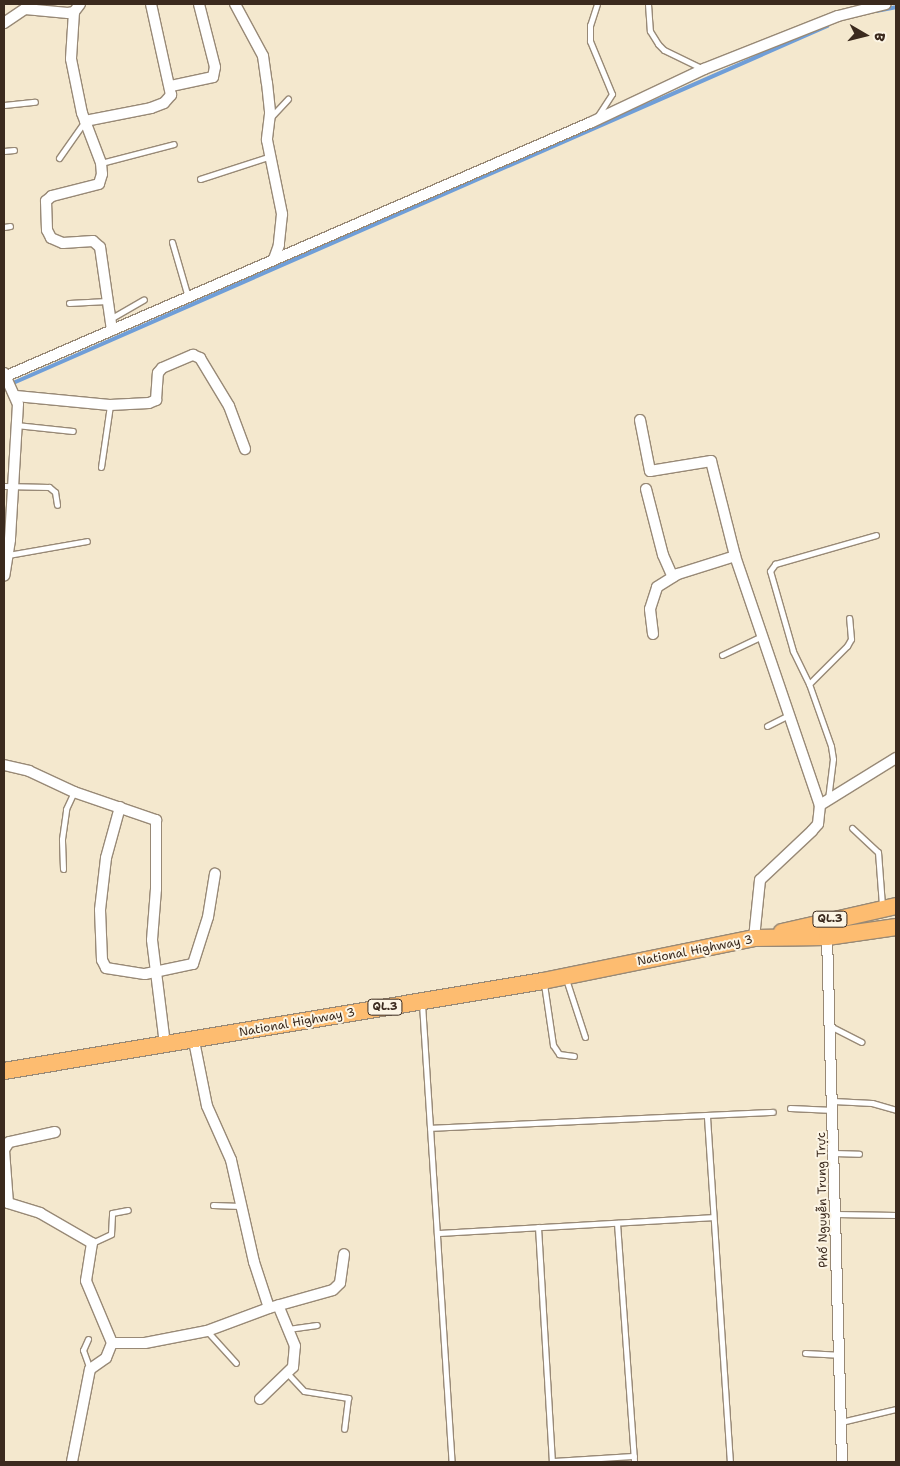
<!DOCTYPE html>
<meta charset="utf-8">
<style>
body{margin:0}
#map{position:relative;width:900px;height:1466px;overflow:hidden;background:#f4e8ce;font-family:"Shantell Sans",sans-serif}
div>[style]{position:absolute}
.stream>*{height:4px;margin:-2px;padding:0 2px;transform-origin:2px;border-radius:2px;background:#6f9ed8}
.roads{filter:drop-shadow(1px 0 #988976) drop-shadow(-1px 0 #988976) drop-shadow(0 1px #988976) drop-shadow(0 -1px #988976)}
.service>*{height:5px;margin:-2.5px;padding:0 2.5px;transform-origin:2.5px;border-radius:2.5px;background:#fff}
.minor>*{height:10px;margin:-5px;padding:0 5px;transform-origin:5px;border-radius:5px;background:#fff}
.trunk>*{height:16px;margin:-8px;padding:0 8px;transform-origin:8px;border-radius:8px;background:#fdbc70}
span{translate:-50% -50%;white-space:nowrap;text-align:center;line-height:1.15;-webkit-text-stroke:4px #fcf5e5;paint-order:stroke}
.shield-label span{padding:1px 4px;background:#fcf5e5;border:1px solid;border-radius:4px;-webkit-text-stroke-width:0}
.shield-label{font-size:11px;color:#3b2a1e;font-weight:700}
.street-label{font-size:12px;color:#3b2a1e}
.frame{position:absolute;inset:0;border:5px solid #3b2a1e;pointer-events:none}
.north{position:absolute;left:840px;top:10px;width:50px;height:50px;-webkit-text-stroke:4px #fcf5e5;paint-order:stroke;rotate:98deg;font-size:14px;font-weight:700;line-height:20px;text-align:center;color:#3b2a1e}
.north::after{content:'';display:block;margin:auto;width:18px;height:22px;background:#3b2a1e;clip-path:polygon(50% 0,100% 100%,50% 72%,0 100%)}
</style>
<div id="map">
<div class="stream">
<div style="left:876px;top:11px;width:20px;rotate:-11deg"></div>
<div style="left:4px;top:387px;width:899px;rotate:-23.68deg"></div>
</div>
<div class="roads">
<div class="service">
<div style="left:597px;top:4px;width:22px;rotate:108deg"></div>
<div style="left:590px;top:25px;width:16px;rotate:90deg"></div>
<div style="left:590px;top:41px;width:57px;rotate:67.5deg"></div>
<div style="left:612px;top:94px;width:27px;rotate:123deg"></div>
<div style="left:648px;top:4px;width:27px;rotate:86deg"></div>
<div style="left:650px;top:31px;width:15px;rotate:58deg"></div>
<div style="left:658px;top:44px;width:8px;rotate:45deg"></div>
<div style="left:664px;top:50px;width:43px;rotate:26deg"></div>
<div style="left:4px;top:105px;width:31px;rotate:-6deg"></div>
<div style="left:271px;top:117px;width:25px;rotate:-47deg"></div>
<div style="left:4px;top:151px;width:10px;rotate:-6deg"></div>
<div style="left:59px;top:158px;width:45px;rotate:-54.9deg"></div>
<div style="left:101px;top:163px;width:75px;rotate:-14.6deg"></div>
<div style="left:200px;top:179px;width:75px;rotate:-17.9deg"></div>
<div style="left:4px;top:227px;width:6px;rotate:-9deg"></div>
<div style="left:172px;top:242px;width:57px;rotate:73.8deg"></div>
<div style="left:69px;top:303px;width:38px;rotate:-3deg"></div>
<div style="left:110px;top:319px;width:39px;rotate:-30deg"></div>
<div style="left:16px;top:425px;width:57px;rotate:6deg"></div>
<div style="left:101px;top:467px;width:63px;rotate:-81.7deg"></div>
<div style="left:4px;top:486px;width:45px;rotate:1.3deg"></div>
<div style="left:49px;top:487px;width:8px;rotate:40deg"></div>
<div style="left:55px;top:492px;width:13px;rotate:81deg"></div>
<div style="left:8px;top:555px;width:80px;rotate:-10deg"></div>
<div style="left:722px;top:655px;width:44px;rotate:-25.4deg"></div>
<div style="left:809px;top:684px;width:54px;rotate:-45deg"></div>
<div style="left:847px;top:646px;width:8px;rotate:-60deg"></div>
<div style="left:851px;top:639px;width:21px;rotate:-95deg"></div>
<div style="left:767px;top:726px;width:25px;rotate:-27deg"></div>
<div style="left:828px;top:799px;width:40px;rotate:-82.9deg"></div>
<div style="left:833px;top:759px;width:13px;rotate:-99deg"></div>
<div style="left:831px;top:746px;width:66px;rotate:-109.5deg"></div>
<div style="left:809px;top:684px;width:37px;rotate:-116deg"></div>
<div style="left:793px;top:651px;width:83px;rotate:-106deg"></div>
<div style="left:770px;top:571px;width:9px;rotate:-54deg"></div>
<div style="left:775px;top:564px;width:105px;rotate:-16deg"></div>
<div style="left:852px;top:828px;width:35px;rotate:43deg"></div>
<div style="left:878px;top:852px;width:53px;rotate:85.7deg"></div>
<div style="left:63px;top:869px;width:30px;rotate:-92deg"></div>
<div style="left:62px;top:839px;width:30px;rotate:-82deg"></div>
<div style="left:66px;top:809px;width:19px;rotate:-65deg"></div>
<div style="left:566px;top:979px;width:61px;rotate:71.9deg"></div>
<div style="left:544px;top:984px;width:62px;rotate:81.6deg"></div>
<div style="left:553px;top:1045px;width:11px;rotate:56deg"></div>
<div style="left:559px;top:1054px;width:15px;rotate:8deg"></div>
<div style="left:422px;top:1004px;width:459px;rotate:86.3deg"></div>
<div style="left:832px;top:1027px;width:33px;rotate:27deg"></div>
<div style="left:833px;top:1101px;width:39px;rotate:3deg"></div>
<div style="left:872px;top:1103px;width:25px;rotate:16deg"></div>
<div style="left:790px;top:1108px;width:43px;rotate:2.7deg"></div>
<div style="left:707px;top:1117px;width:346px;rotate:86.2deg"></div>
<div style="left:430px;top:1128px;width:343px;rotate:-2.7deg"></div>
<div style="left:834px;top:1153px;width:25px;rotate:2deg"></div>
<div style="left:213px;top:1205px;width:28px;rotate:2deg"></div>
<div style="left:836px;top:1214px;width:60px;rotate:1deg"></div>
<div style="left:617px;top:1223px;width:240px;rotate:85.9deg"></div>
<div style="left:538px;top:1227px;width:235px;rotate:86.6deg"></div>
<div style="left:437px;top:1233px;width:276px;rotate:-3.3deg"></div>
<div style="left:92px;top:1243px;width:21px;rotate:-25deg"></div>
<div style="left:111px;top:1234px;width:21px;rotate:-87deg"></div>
<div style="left:112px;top:1213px;width:16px;rotate:-11deg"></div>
<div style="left:288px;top:1329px;width:29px;rotate:-8deg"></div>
<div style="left:207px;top:1331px;width:43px;rotate:47.8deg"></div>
<div style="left:88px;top:1339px;width:12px;rotate:114deg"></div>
<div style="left:83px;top:1350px;width:20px;rotate:70deg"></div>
<div style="left:805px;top:1353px;width:33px;rotate:3deg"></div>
<div style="left:288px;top:1374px;width:23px;rotate:47deg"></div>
<div style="left:304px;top:1391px;width:45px;rotate:9deg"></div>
<div style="left:348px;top:1398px;width:31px;rotate:97deg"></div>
<div style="left:841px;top:1422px;width:57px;rotate:-13.3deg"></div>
<div style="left:552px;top:1461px;width:82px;rotate:-3.5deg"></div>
</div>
<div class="minor">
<div style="left:235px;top:4px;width:59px;rotate:61.7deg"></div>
<div style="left:263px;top:56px;width:27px;rotate:82deg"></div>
<div style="left:267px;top:83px;width:31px;rotate:84deg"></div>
<div style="left:270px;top:114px;width:26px;rotate:97deg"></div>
<div style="left:267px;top:140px;width:76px;rotate:78.5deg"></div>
<div style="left:282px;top:214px;width:31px;rotate:96deg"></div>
<div style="left:279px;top:245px;width:15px;rotate:110deg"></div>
<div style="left:74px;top:12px;width:47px;rotate:93.7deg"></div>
<div style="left:71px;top:59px;width:55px;rotate:78.5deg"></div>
<div style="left:82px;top:113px;width:53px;rotate:69.2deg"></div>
<div style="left:101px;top:163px;width:11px;rotate:85deg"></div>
<div style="left:102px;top:174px;width:10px;rotate:107deg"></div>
<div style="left:99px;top:184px;width:49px;rotate:165.7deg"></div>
<div style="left:52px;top:196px;width:8px;rotate:140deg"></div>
<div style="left:46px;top:201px;width:29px;rotate:88deg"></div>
<div style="left:47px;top:230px;width:9px;rotate:63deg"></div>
<div style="left:51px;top:238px;width:13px;rotate:23deg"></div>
<div style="left:63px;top:243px;width:30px;rotate:-4deg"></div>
<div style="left:93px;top:241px;width:9px;rotate:41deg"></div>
<div style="left:100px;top:247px;width:84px;rotate:81.8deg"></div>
<div style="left:4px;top:23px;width:25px;rotate:-34deg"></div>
<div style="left:25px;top:9px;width:43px;rotate:5.3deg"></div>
<div style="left:68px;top:13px;width:6px;rotate:-9deg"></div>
<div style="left:74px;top:12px;width:10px;rotate:-53deg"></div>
<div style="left:171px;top:86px;width:43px;rotate:-12.1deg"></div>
<div style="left:213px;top:77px;width:10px;rotate:-79deg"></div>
<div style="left:215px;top:67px;width:65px;rotate:-104.3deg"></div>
<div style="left:85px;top:121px;width:67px;rotate:-11.1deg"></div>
<div style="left:151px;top:108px;width:14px;rotate:-21deg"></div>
<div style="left:164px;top:103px;width:11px;rotate:-49deg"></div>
<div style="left:171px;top:95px;width:93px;rotate:-102.4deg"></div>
<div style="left:4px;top:373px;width:34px;rotate:66deg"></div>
<div style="left:18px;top:404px;width:136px;rotate:93.4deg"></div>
<div style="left:10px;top:540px;width:36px;rotate:99deg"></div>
<div style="left:4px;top:377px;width:641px;rotate:-23.45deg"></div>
<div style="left:592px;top:122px;width:124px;rotate:-25.3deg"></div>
<div style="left:704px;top:69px;width:144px;rotate:-21.6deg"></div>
<div style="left:838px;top:16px;width:49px;rotate:-14deg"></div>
<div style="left:16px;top:396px;width:94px;rotate:5.5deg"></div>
<div style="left:110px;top:405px;width:39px;rotate:-3deg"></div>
<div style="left:149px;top:403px;width:8px;rotate:-23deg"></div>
<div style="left:156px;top:400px;width:27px;rotate:-86deg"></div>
<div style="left:158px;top:373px;width:6px;rotate:-51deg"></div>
<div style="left:162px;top:368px;width:34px;rotate:-23deg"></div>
<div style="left:193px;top:355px;width:8px;rotate:23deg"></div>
<div style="left:200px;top:358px;width:56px;rotate:58.9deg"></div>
<div style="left:229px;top:406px;width:46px;rotate:69.6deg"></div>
<div style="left:640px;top:420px;width:52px;rotate:78.9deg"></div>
<div style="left:650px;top:471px;width:62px;rotate:-9.3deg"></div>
<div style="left:711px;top:461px;width:98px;rotate:75.8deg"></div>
<div style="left:735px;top:556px;width:263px;rotate:71.2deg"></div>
<div style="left:820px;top:805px;width:19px;rotate:96deg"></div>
<div style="left:818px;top:824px;width:9px;rotate:131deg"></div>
<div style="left:812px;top:831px;width:71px;rotate:136.7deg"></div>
<div style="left:760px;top:880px;width:58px;rotate:95.9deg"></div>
<div style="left:646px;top:489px;width:68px;rotate:75.6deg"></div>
<div style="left:663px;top:555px;width:24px;rotate:66deg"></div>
<div style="left:653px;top:634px;width:25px;rotate:-97deg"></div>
<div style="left:650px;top:609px;width:23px;rotate:-72deg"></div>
<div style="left:657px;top:587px;width:25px;rotate:-32deg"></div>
<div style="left:678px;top:574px;width:60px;rotate:-17.5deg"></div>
<div style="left:4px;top:765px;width:26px;rotate:13deg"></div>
<div style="left:29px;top:771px;width:50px;rotate:25deg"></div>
<div style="left:74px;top:792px;width:87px;rotate:18.9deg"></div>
<div style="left:156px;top:820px;width:69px;rotate:90deg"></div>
<div style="left:156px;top:889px;width:51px;rotate:94.5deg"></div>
<div style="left:152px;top:940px;width:106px;rotate:82.9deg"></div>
<div style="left:820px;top:805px;width:89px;rotate:-31.7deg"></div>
<div style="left:120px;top:807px;width:53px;rotate:105.4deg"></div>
<div style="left:106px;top:858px;width:52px;rotate:96.6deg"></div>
<div style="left:100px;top:910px;width:50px;rotate:87.7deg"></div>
<div style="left:102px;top:960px;width:9px;rotate:63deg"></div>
<div style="left:106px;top:968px;width:39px;rotate:9deg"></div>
<div style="left:145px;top:974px;width:49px;rotate:-11.8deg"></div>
<div style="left:193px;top:964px;width:49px;rotate:-72.3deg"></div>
<div style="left:208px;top:917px;width:44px;rotate:-80.8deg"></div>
<div style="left:827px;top:937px;width:525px;rotate:88.36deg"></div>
<div style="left:194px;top:1041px;width:66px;rotate:78.7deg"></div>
<div style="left:207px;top:1106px;width:59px;rotate:66deg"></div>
<div style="left:231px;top:1160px;width:105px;rotate:77.3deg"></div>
<div style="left:254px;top:1262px;width:48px;rotate:71.9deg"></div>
<div style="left:55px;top:1132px;width:47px;rotate:167.7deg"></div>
<div style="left:9px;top:1142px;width:9px;rotate:122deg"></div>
<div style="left:4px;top:1150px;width:53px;rotate:85.7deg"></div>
<div style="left:8px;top:1203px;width:34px;rotate:17deg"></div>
<div style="left:40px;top:1213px;width:60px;rotate:30deg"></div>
<div style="left:92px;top:1243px;width:38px;rotate:99deg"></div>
<div style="left:86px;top:1281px;width:67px;rotate:67.2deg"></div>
<div style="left:112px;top:1343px;width:16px;rotate:112deg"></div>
<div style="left:106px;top:1358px;width:19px;rotate:145deg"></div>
<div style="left:90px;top:1369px;width:95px;rotate:101deg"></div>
<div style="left:112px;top:1343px;width:33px"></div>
<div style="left:145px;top:1343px;width:63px;rotate:-11deg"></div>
<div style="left:207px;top:1331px;width:66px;rotate:-20.4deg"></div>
<div style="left:269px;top:1308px;width:66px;rotate:-15.7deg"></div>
<div style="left:333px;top:1290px;width:10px;rotate:-45deg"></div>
<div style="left:340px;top:1283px;width:29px;rotate:-82deg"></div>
<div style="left:260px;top:1399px;width:46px;rotate:-44.1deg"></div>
<div style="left:293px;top:1367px;width:21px;rotate:-85deg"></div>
<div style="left:295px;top:1346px;width:44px;rotate:-112.5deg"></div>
</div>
<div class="trunk">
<div style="left:782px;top:932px;width:117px;rotate:-12.8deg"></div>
<div style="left:4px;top:1071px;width:546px;rotate:-9.48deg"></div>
<div style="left:543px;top:981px;width:215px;rotate:-11.5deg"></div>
<div style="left:754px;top:938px;width:73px;rotate:-0.8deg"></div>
<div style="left:827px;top:937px;width:70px;rotate:-8.2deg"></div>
</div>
</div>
<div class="shield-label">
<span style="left:830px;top:919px">QL.3</span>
<span style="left:385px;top:1007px">QL.3</span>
</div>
<div class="street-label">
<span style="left:695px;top:951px;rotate:-11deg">National Highway 3</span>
<span style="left:297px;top:1023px;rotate:-10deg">National Highway 3</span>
<span style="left:823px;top:1200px;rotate:-91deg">Phố Nguyễn Trung Trực</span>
</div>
<div class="frame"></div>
<div class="north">B</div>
</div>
